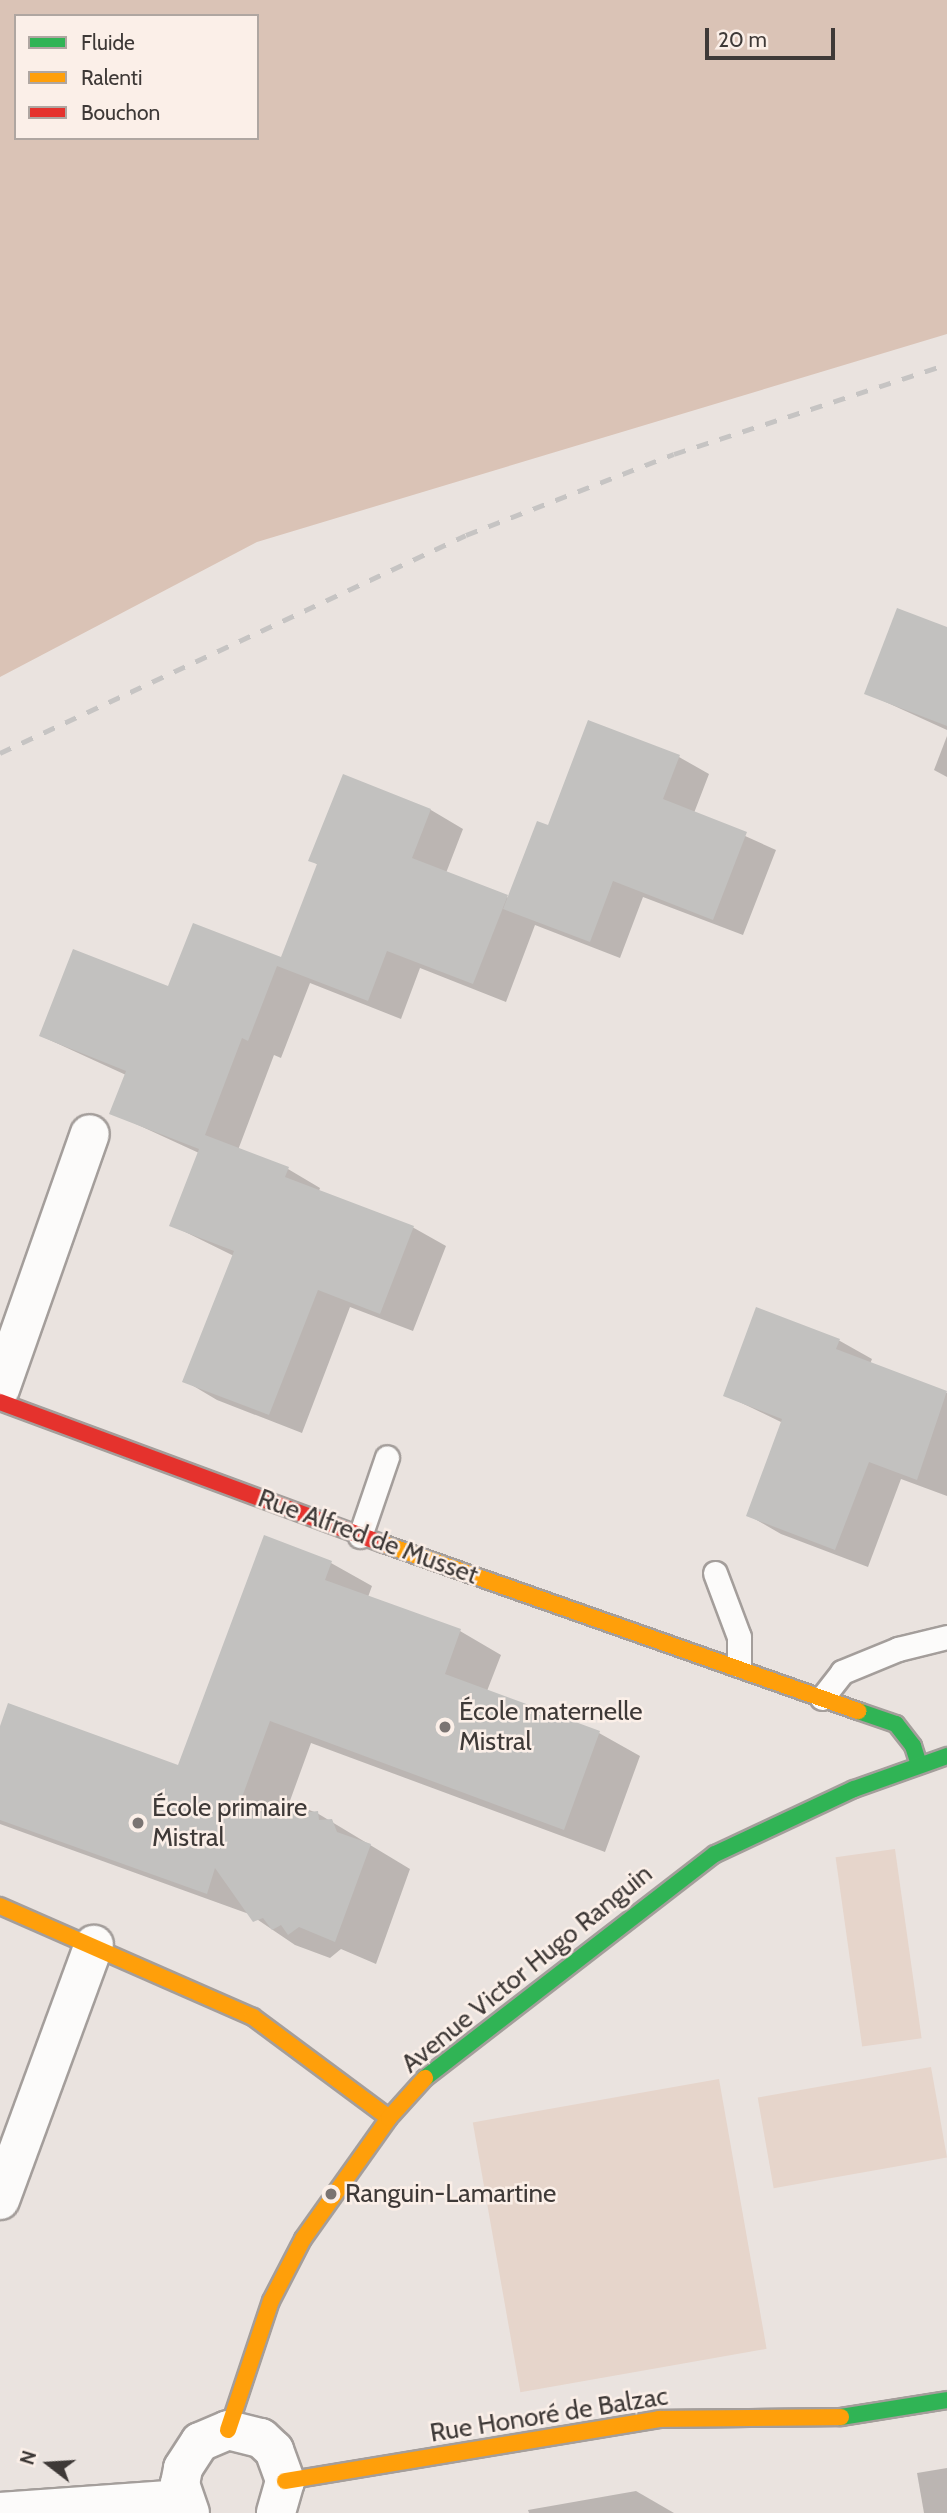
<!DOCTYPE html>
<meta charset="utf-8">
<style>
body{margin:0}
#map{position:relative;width:947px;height:2513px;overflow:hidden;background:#eae3df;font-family:Cabin,sans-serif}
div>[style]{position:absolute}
.green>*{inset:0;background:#e6d5cb;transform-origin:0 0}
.forest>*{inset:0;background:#dac3b6}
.shadow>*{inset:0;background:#0003}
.building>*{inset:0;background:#c2c1bf}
.roads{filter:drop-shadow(2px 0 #a49e9b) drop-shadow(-2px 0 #a49e9b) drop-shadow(0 2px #a49e9b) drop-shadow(0 -2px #a49e9b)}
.lane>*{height:23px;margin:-11.5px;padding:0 11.5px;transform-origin:11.5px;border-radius:11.5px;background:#fcfbfa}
.street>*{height:38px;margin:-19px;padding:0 19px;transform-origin:19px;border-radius:19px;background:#fcfbfa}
.fast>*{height:16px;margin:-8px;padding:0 8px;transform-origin:8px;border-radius:8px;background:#30b455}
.slow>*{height:16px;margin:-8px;padding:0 8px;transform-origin:8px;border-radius:8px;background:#ff9f0a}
.jam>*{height:16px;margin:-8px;padding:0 8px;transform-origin:8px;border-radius:8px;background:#e5322d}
.rail>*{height:5px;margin-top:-2.5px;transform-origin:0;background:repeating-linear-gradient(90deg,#c6c4c3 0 12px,transparent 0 24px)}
.dots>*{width:19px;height:19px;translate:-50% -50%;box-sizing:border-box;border:4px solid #fbefe8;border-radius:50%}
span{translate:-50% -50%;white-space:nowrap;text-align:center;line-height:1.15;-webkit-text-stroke:5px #fbefe8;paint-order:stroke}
.street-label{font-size:26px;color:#3e3937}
.poi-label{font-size:26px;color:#3e3937}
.left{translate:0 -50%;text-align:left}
.legend{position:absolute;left:14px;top:14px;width:245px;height:126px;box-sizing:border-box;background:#fbefe8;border:2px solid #afa6a1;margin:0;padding:9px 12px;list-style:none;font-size:21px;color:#3e3937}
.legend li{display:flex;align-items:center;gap:14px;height:35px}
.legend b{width:35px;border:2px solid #afa6a1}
.north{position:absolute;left:14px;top:2429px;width:70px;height:70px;-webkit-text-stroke:5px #fbefe8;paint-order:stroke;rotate:287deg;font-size:19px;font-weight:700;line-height:28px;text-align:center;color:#3e3937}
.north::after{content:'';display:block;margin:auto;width:24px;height:32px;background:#3e3937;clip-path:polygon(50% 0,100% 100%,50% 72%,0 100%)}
.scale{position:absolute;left:705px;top:28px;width:130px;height:32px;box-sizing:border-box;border:4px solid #3e3937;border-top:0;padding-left:9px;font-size:21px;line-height:24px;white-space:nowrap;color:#3e3937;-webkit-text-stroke:5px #fbefe8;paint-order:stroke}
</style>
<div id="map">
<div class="green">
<div style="left:895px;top:1849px;width:191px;height:60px;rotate:82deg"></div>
<div style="left:931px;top:2067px;width:92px;height:176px;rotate:80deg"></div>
<div style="left:719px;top:2079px;width:274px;height:250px;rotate:80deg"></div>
</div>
<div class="forest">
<div style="clip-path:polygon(evenodd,0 0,947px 0,947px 334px,257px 542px,0 677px,0 0,16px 16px,257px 16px,257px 138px,16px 138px,16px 16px)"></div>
</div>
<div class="shadow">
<div style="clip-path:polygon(947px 629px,947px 730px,866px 693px)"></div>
<div style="clip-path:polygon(589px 722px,679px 757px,709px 774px,694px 813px,776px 850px,743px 935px,643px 897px,620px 958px,535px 925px,506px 1002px,420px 968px,401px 1019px,310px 983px,281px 1058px,274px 1055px,238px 1150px,288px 1169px,320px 1188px,319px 1191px,414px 1228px,446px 1246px,413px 1331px,350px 1307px,302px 1433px,217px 1400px,185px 1381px,234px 1256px,171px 1225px,199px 1153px,112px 1113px,126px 1075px,41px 1036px,169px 989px,282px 959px,318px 865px,311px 860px,344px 776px,431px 810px,463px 829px,446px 873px,509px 898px,549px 827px)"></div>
<div style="clip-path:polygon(947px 736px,947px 777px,934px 770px)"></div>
<div style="clip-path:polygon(757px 1309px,840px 1341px,872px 1359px,870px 1364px,947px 1393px,947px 1496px,901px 1479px,868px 1567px,781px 1534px,748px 1515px,783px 1423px,725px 1395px)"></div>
<div style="clip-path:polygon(265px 1538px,331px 1563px,372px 1586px,368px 1597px,460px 1631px,501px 1655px,487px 1691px,599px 1733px,640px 1756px,605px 1852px,311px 1743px,287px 1809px,299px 1806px,317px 1813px,410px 1869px,376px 1964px,341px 1949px,330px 1958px,295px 1945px,249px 1914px,0 1824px,0 1731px,179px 1767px)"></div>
<div style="clip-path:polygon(947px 2468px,947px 2513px,924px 2513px,917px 2473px)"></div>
<div style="clip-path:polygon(636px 2491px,674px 2513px,529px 2513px,528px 2510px)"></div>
</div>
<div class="building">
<div style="clip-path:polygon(897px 608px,947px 627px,947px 726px,864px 694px)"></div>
<div style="clip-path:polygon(588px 720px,680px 755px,663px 799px,747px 832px,713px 920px,613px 881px,590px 942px,503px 909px,537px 821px,548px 825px)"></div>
<div style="clip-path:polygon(343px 774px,431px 809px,412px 858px,508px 895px,473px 984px,387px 951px,368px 1001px,277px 966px,248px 1041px,242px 1038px,205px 1135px,289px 1167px,285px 1177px,414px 1226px,380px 1314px,318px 1290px,269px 1415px,182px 1382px,234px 1251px,169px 1226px,199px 1149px,109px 1114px,126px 1071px,39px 1036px,73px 949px,168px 986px,193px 923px,281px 957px,317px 864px,308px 861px)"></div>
<div style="clip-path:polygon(756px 1307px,840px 1339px,836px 1349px,947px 1391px,917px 1480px,869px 1462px,835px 1550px,746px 1516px,782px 1419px,723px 1396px)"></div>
<div style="clip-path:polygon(264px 1535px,332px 1561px,325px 1580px,461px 1629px,445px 1674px,600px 1731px,564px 1830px,270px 1721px,234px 1819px,299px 1804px,302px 1813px,318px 1811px,319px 1820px,332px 1819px,337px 1832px,371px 1844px,335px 1942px,299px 1927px,288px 1935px,281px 1925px,272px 1930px,263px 1918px,253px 1922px,215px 1868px,207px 1894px,0 1820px,0 1726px,8px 1703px,178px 1765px)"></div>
</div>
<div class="roads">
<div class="lane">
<div style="left:360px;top:1536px;width:83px;rotate:-71.1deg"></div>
<div style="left:715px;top:1573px;width:68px;rotate:69.4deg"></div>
<div style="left:739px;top:1637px;width:28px;rotate:90deg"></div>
<div style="left:822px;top:1698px;width:33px;rotate:-52deg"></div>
<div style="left:842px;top:1672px;width:61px;rotate:-22.3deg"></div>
<div style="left:898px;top:1649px;width:50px;rotate:-13.8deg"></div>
</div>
<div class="street">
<div style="left:0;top:1389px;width:270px;rotate:-70.6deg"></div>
<div style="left:0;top:2200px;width:272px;rotate:-69.8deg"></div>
<div style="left:0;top:2512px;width:183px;rotate:-4.1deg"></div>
<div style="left:190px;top:2513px;width:31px;rotate:-109deg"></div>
<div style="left:180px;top:2484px;width:16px;rotate:-79deg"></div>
<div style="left:183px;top:2468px;width:31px;rotate:-57deg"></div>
<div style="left:200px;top:2442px;width:30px;rotate:-23deg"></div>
<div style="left:228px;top:2430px;width:34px;rotate:14deg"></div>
<div style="left:261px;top:2438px;width:18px;rotate:43deg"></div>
<div style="left:274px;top:2450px;width:33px;rotate:70deg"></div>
<div style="left:285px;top:2481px;width:33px;rotate:106deg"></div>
</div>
<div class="fast">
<div style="left:858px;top:1711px;width:40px;rotate:18.9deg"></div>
<div style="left:896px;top:1724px;width:28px;rotate:52deg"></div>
<div style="left:913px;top:1746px;width:20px;rotate:72deg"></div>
<div style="left:425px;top:2078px;width:366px;rotate:-37.7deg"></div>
<div style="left:715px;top:1854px;width:153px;rotate:-25.1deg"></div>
<div style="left:854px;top:1789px;width:99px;rotate:-19.5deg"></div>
<div style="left:841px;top:2417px;width:107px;rotate:-9.1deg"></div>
</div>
<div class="slow">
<div style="left:384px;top:1544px;width:503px;rotate:19.41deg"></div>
<div style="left:0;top:1906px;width:276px;rotate:23.7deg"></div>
<div style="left:253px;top:2017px;width:169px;rotate:36.6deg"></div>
<div style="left:228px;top:2430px;width:136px;rotate:-71.6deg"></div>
<div style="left:271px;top:2301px;width:70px;rotate:-62.7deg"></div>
<div style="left:303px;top:2239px;width:148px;rotate:-54.6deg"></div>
<div style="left:389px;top:2118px;width:54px;rotate:-48deg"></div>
<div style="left:285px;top:2481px;width:379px;rotate:-9.4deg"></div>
<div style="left:659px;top:2419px;width:182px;rotate:-0.6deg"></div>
</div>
<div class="jam">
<div style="left:0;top:1402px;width:409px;rotate:20.3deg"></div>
</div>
</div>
<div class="rail">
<div style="left:0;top:753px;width:514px;rotate:-25.07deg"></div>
<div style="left:466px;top:535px;width:223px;rotate:-21.3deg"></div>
<div style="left:674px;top:454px;width:287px;rotate:-18.2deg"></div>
</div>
<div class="dots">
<div style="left:445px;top:1727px;background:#7a7472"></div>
<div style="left:138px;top:1823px;background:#7a7472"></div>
<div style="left:331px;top:2194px;background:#7a7472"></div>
</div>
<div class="street-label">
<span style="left:368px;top:1537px;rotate:20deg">Rue Alfred de Musset</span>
<span style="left:527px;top:1969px;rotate:-39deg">Avenue Victor Hugo Ranguin</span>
<span style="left:549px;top:2415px;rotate:-9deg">Rue Honoré de Balzac</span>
</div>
<div class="poi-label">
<span class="left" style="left:459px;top:1727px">École maternelle<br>Mistral</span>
<span class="left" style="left:152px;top:1823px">École primaire<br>Mistral</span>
<span class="left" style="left:345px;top:2194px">Ranguin-Lamartine</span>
</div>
<ul class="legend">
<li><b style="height:9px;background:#30b455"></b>Fluide</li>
<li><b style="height:9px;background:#ff9f0a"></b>Ralenti</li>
<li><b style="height:9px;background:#e5322d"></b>Bouchon</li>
</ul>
<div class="north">N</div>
<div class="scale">20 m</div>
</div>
